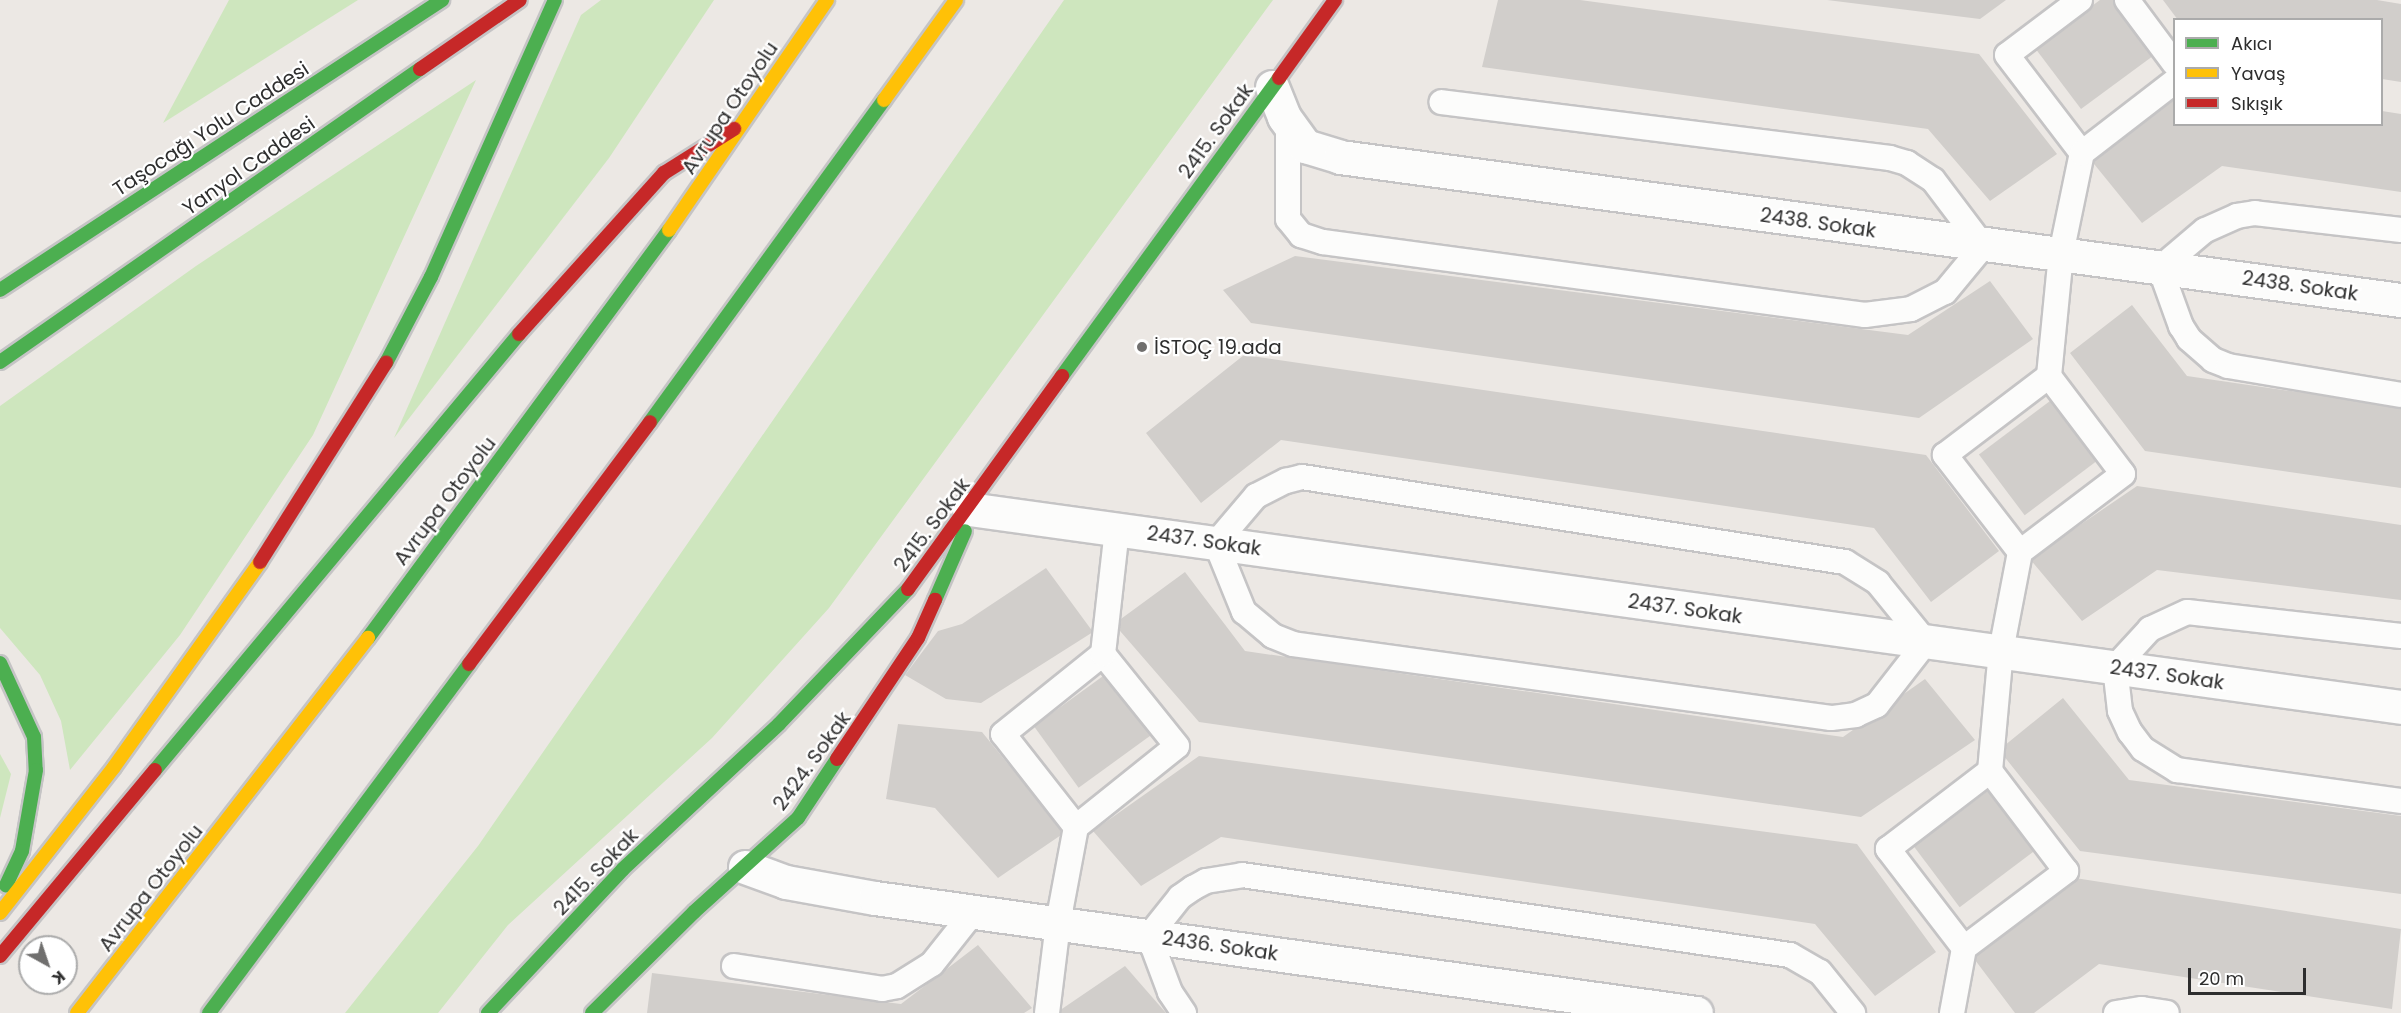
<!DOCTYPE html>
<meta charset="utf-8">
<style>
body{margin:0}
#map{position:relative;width:2401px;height:1013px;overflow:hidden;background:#ece8e4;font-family:Poppins,sans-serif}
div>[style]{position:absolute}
.green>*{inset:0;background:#cee6be}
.building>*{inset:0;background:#d1cecb;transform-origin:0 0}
.roads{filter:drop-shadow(2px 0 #c5c4c5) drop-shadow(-2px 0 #c5c4c5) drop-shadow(0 2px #c5c4c5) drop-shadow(0 -2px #c5c4c5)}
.lane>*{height:24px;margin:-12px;padding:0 12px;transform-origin:12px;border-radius:12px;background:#fcfcfb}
.street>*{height:33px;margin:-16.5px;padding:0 16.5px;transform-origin:16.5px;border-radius:16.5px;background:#fcfcfb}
.fast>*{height:14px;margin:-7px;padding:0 7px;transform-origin:7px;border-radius:7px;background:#4caf50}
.slow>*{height:14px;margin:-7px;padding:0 7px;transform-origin:7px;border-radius:7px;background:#ffc107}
.jam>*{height:14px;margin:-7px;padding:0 7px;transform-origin:7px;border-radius:7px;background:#c62828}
.dots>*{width:16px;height:16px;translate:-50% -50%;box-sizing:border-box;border:3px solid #fff;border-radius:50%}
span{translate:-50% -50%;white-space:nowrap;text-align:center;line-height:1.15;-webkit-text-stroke:4.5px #fff;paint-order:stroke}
.street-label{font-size:20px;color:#2e2e2e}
.poi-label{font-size:20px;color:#2e2e2e}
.left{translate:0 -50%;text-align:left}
.legend{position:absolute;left:2173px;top:18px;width:210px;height:108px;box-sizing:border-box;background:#fff;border:2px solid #ababab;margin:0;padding:8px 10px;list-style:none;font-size:18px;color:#2e2e2e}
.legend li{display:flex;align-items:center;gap:12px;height:30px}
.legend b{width:30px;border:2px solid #ababab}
.north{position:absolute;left:18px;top:935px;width:60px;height:60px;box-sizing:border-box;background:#fff;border:2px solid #ababab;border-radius:50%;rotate:140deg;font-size:16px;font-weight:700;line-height:24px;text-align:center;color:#2e2e2e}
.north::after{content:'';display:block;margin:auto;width:21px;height:27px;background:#706f6e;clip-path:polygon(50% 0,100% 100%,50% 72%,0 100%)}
.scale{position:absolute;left:2188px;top:968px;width:118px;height:27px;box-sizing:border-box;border:3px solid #2e2e2e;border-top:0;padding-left:8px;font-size:18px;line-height:21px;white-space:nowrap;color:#2e2e2e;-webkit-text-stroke:4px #fff;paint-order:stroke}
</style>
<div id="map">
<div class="green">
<div style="clip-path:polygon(229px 0,358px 0,163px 123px)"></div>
<div style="clip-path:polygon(601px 0,714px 0,609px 158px,394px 438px,581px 15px)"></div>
<div style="clip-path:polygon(1064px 0,1273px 0,829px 608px,712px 738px,508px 925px,438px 1013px,345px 1013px,478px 846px)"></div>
<div style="clip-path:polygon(476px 80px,313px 435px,180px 635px,70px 770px,61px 721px,40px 675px,0 628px,0 406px,196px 266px)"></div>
<div style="clip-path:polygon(0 754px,11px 774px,0 818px)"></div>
</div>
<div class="building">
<div style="clip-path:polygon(1498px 0,1580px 0,1979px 54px,2057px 154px,1990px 201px,1928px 129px,1482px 67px)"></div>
<div style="clip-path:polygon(1827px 0,2006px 0,1980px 19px)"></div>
<div style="clip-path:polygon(2100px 0,2118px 0,2157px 53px,2081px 109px,2035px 48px)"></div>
<div style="clip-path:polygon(2163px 0,2377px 0,2401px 4px,2401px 82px,2382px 79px,2382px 20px,2178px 20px)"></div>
<div style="clip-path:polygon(2174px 96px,2174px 124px,2382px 124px,2382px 111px,2401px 114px,2401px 192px,2222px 166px,2142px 223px,2090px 159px)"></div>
<div style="clip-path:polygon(1295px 256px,1908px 335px,1990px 281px,2033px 339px,1919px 418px,1251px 323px,1223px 290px)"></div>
<div style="clip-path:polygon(2132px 305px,2187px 376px,2401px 407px,2401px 488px,2145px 451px,2070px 353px)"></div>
<div style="clip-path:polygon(1244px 355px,1926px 455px,1999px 551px,1931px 602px,1874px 528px,1281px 440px,1201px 503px,1146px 433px)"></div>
<div style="left:2054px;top:398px;width:76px;height:94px;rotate:53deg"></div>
<div style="clip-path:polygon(2137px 486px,2401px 525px,2401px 600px,2157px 570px,2082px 621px,2030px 559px)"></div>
<div style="clip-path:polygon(1046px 568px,1093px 632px,981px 703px,946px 699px,905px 675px,938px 631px,962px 624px)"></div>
<div style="clip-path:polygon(1185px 572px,1245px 651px,1843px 737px,1925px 679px,1975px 740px,1861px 817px,1199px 722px,1114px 624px)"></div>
<div style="left:1110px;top:671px;width:76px;height:94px;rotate:54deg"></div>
<div style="clip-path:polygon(2063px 698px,2129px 780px,2401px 816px,2401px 894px,2080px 851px,1999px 750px)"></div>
<div style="clip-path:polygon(898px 724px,982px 732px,1064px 833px,998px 878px,935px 808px,886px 799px)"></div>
<div style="clip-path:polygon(1199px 756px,1857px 844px,1936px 952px,1875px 996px,1815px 924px,1221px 837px,1141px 886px,1093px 831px)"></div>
<div style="left:1989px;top:790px;width:76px;height:94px;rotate:53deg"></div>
<div style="clip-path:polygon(2075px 878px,2401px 929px,2392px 1009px,2099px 964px,2034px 1013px,2015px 1013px,1972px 956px)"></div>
<div style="clip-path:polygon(978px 945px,1032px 1008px,1024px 1013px,647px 1013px,652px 973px,901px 1004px)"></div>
<div style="clip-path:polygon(1125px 966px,1166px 1013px,1056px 1013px)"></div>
</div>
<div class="roads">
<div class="lane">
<div style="left:2080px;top:0;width:91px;rotate:143deg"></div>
<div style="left:2007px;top:55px;width:123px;rotate:52.6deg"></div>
<div style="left:2127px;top:0;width:79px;rotate:53.3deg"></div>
<div style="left:1288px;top:123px;width:96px;rotate:90deg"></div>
<div style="left:1288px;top:219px;width:21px;rotate:51deg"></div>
<div style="left:1301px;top:235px;width:23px;rotate:18deg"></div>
<div style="left:1323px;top:242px;width:547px;rotate:7.67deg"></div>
<div style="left:1865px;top:315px;width:46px;rotate:-7.4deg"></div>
<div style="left:1911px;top:309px;width:38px;rotate:-27deg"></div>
<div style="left:1945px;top:292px;width:60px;rotate:-50.4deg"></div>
<div style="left:1983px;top:246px;width:83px;rotate:-127.1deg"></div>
<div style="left:1933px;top:180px;width:31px;rotate:-147deg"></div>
<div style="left:1907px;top:163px;width:18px;rotate:-164deg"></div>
<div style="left:1890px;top:158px;width:452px;rotate:-172.9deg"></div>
<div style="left:2401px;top:230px;width:147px;rotate:-173.4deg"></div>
<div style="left:2255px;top:213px;width:18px;rotate:171deg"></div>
<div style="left:2237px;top:216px;width:35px;rotate:156deg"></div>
<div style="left:2205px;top:230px;width:59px;rotate:139.8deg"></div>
<div style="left:2160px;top:268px;width:62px;rotate:70.1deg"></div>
<div style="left:2181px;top:326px;width:15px;rotate:58deg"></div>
<div style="left:2189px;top:339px;width:32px;rotate:41deg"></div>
<div style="left:2213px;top:360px;width:16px;rotate:22deg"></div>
<div style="left:2228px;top:366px;width:175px;rotate:9.5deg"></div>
<div style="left:1302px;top:477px;width:550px;rotate:8.9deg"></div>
<div style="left:1845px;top:562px;width:39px;rotate:32deg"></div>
<div style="left:1878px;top:583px;width:76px;rotate:50.9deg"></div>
<div style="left:1926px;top:642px;width:80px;rotate:127.9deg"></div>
<div style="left:1877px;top:705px;width:23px;rotate:155deg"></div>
<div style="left:1856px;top:715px;width:25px;rotate:173deg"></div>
<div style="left:1831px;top:718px;width:543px;rotate:-172.17deg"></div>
<div style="left:1293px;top:644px;width:22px;rotate:-158deg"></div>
<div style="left:1273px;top:636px;width:38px;rotate:-140deg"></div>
<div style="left:1244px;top:612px;width:74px;rotate:-112.1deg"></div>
<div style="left:1216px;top:543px;width:62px;rotate:-49.6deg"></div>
<div style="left:1256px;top:496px;width:34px;rotate:-27deg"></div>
<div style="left:1286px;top:481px;width:16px;rotate:-14deg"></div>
<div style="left:2020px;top:552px;width:123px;rotate:-127.7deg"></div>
<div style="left:1945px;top:455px;width:131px;rotate:-37.2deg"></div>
<div style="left:2401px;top:636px;width:215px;rotate:-173.6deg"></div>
<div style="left:2187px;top:612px;width:41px;rotate:155.3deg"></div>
<div style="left:2150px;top:629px;width:52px;rotate:132.6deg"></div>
<div style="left:2115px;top:667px;width:44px;rotate:83.5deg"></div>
<div style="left:2120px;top:711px;width:23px;rotate:65deg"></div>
<div style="left:2130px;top:732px;width:21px;rotate:53deg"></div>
<div style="left:2143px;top:749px;width:40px;rotate:32deg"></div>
<div style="left:2177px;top:770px;width:226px;rotate:7.9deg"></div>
<div style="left:1076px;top:827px;width:118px;rotate:-128.1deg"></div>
<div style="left:1003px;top:734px;width:128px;rotate:-38.7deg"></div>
<div style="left:1964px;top:948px;width:125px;rotate:-127.5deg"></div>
<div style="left:1888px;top:849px;width:128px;rotate:-37.4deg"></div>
<div style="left:734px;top:966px;width:150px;rotate:8.8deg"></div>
<div style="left:882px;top:989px;width:15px;rotate:-11deg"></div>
<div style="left:897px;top:986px;width:41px;rotate:-32.2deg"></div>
<div style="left:932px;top:964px;width:68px;rotate:-51.6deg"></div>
<div style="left:1047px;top:1013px;width:91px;rotate:-83deg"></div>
<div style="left:1058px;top:923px;width:98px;rotate:-79.4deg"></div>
<div style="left:1076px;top:827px;width:129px;rotate:-38.7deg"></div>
<div style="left:1177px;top:746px;width:118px;rotate:-128.8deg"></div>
<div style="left:1103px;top:654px;width:126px;rotate:-83.6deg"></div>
<div style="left:1184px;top:1013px;width:25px;rotate:-124deg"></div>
<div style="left:1170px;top:992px;width:60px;rotate:-110.6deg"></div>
<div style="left:1149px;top:936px;width:50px;rotate:-51.5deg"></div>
<div style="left:1180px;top:897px;width:16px;rotate:-35deg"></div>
<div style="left:1193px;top:888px;width:15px;rotate:-28deg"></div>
<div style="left:1206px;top:881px;width:36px;rotate:-9deg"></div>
<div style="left:1242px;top:875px;width:554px;rotate:8.31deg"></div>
<div style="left:1790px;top:955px;width:34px;rotate:30deg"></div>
<div style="left:1820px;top:972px;width:53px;rotate:51.2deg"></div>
<div style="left:1952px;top:1013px;width:66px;rotate:-79.5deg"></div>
<div style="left:1964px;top:948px;width:128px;rotate:-37deg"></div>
<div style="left:2066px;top:871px;width:126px;rotate:-127.2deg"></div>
<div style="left:1990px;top:771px;width:121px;rotate:-84.8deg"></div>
<div style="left:2001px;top:651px;width:101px;rotate:-79.1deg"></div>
<div style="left:2020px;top:552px;width:129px;rotate:-37.1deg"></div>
<div style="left:2123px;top:474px;width:123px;rotate:-127.1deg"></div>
<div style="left:2049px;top:376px;width:123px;rotate:-84.4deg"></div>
<div style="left:2061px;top:254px;width:103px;rotate:-78.3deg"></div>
<div style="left:2082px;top:153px;width:116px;rotate:-37.7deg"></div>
<div style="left:2116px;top:1013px;width:26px;rotate:-9deg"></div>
<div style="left:2142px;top:1009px;width:25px;rotate:9deg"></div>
</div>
<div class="street">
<div style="left:1272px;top:87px;width:32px;rotate:68deg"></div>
<div style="left:1284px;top:117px;width:36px;rotate:54deg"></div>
<div style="left:1305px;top:146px;width:37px;rotate:17deg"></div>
<div style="left:1340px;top:157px;width:1071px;rotate:7.68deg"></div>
<div style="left:969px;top:509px;width:1446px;rotate:7.87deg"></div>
<div style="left:745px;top:867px;width:44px;rotate:20.1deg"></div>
<div style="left:786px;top:882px;width:90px;rotate:10.2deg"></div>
<div style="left:875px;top:898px;width:829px;rotate:7.97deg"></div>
</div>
<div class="fast">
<div style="left:0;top:290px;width:529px;rotate:-33.27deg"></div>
<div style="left:0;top:362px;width:512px;rotate:-34.9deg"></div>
<div style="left:386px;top:363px;width:97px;rotate:-62.4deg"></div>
<div style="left:431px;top:277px;width:303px;rotate:-65.9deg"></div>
<div style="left:1062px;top:376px;width:369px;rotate:-53.9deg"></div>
<div style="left:650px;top:422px;width:398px;rotate:-54deg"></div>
<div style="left:935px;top:600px;width:75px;rotate:-66.5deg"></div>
<div style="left:368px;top:638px;width:507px;rotate:-53.58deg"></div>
<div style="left:0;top:663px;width:81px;rotate:65.3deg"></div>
<div style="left:34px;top:737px;width:33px;rotate:87deg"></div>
<div style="left:36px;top:770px;width:82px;rotate:99.8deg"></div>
<div style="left:22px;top:851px;width:38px;rotate:115deg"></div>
<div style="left:155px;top:770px;width:568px;rotate:-50.14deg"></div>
<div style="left:209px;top:1013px;width:435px;rotate:-53.3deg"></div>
<div style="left:488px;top:1013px;width:197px;rotate:-46.8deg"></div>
<div style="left:623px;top:869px;width:213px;rotate:-42.9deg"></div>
<div style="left:779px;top:724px;width:187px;rotate:-46.3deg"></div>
<div style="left:592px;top:1013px;width:144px;rotate:-44.7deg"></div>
<div style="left:694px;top:912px;width:140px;rotate:-42.1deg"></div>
<div style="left:798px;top:818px;width:71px;rotate:-56.5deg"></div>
</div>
<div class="slow">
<div style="left:884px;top:100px;width:123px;rotate:-54.2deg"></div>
<div style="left:669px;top:230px;width:279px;rotate:-55.5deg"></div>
<div style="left:0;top:913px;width:185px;rotate:-52deg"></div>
<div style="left:114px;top:767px;width:252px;rotate:-54.5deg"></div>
<div style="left:77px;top:1013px;width:475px;rotate:-52.2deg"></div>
</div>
<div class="jam">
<div style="left:420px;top:69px;width:121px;rotate:-34.6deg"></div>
<div style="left:1279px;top:78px;width:96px;rotate:-54.3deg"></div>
<div style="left:519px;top:334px;width:217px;rotate:-48deg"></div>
<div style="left:664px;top:173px;width:83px;rotate:-32.2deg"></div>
<div style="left:260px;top:562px;width:236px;rotate:-57.7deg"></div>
<div style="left:908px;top:589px;width:263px;rotate:-54.1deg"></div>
<div style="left:469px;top:664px;width:302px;rotate:-53.2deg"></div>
<div style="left:837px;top:759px;width:146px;rotate:-56.2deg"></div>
<div style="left:918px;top:638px;width:42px;rotate:-65.9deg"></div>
<div style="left:0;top:956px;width:242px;rotate:-50.2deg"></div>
</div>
</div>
<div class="dots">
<div style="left:1142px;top:347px;background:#706f6e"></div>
</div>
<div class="street-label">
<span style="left:730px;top:108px;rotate:-56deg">Avrupa Otoyolu</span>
<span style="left:211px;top:129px;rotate:-33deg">Taşocağı Yolu Caddesi</span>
<span style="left:1216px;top:131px;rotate:-54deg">2415. Sokak</span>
<span style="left:249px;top:166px;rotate:-35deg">Yanyol Caddesi</span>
<span style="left:1818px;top:223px;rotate:8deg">2438. Sokak</span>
<span style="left:2300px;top:286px;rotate:8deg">2438. Sokak</span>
<span style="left:445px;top:501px;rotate:-53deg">Avrupa Otoyolu</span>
<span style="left:932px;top:525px;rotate:-53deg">2415. Sokak</span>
<span style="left:1204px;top:541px;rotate:8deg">2437. Sokak</span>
<span style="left:1685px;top:609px;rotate:8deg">2437. Sokak</span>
<span style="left:2167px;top:675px;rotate:8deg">2437. Sokak</span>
<span style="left:812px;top:761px;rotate:-54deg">2424. Sokak</span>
<span style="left:596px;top:872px;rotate:-46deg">2415. Sokak</span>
<span style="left:151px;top:888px;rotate:-52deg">Avrupa Otoyolu</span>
<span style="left:1220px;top:946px;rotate:8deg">2436. Sokak</span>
</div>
<div class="poi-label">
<span class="left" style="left:1154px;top:347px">İSTOÇ 19.ada</span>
</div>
<ul class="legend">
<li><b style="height:8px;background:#4caf50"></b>Akıcı</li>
<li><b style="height:8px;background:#ffc107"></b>Yavaş</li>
<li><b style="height:8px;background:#c62828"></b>Sıkışık</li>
</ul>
<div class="north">K</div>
<div class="scale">20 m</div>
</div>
